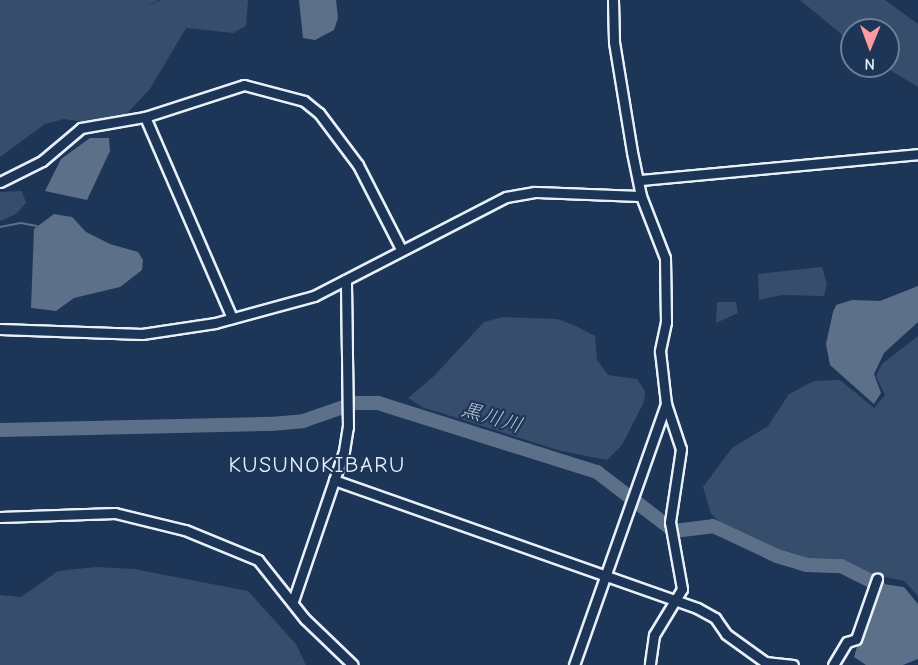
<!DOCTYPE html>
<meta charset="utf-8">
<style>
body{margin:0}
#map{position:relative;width:918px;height:665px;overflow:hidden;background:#1d3557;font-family:"Comic Neue","Klee One",sans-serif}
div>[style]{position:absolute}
.green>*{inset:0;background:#374d6c}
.water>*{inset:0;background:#5d7089}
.stream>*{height:2px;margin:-1px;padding:0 1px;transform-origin:1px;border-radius:1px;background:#5d7089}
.river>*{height:14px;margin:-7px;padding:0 7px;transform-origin:7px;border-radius:7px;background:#5d7089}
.roads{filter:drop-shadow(2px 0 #e8f1f8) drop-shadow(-2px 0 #e8f1f8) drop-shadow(0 2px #e8f1f8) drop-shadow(0 -2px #e8f1f8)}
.minor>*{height:9px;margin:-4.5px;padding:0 4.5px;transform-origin:4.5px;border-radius:4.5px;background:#1d3557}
span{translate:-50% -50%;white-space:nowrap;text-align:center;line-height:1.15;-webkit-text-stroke:4.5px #1d3557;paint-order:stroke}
.water-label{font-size:21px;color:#b7c4d1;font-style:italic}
.quarter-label{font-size:22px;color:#e8f1f8;letter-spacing:1.5px}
.north{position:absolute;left:840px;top:18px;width:60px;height:60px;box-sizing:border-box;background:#1d3557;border:2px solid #6e8097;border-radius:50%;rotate:181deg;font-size:16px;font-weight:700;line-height:24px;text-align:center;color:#e8f1f8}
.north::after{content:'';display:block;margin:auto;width:21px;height:27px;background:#ff9aa2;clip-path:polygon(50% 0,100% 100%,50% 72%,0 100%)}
</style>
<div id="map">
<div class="green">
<div style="clip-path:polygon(0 0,159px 0,144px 7px,162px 0,248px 0,246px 26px,233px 33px,186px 28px,150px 89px,121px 120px,96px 124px,64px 119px,45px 124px,0 157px)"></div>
<div style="clip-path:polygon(800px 0,885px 0,918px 24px,918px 87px,883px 66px,888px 66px,888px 30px,852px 30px,852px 43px)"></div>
<div style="clip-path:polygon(22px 191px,26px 203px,16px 214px,0 221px,0 192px)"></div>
<div style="clip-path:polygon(822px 267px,827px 284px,824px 296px,782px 295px,759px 300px,758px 274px)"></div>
<div style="clip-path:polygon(717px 302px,736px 302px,738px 313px,716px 323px)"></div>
<div style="clip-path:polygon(503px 317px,557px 319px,576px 326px,595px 336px,597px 360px,608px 375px,637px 379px,645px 391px,644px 402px,622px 445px,607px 460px,561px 451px,422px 407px,408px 398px,435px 375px,484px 322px)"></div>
<div style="clip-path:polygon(918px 336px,918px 596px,904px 581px,870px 574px,845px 561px,812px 562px,733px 533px,711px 514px,703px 487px,732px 448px,768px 426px,789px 394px,814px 381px,840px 380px,874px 408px,885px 395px,876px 376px,882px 364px)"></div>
<div style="clip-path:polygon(96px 567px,134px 569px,248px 591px,296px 644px,306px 665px,0 665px,0 595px,21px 597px,58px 571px)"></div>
</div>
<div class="water">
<div style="clip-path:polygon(299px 0,336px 0,338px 18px,334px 30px,315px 40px,303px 38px)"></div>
<div style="clip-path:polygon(90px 138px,109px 138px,110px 151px,87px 200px,45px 191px,61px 159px)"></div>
<div style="clip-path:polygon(54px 214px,72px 217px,86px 232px,110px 244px,138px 252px,143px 260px,142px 270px,120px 287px,74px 298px,56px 311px,31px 308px,34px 229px)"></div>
<div style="clip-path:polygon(918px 286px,918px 322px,884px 353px,874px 374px,881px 393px,874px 404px,830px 365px,826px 344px,833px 312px,836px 305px,852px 300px,880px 301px)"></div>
<div style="clip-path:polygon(876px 583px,904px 587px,918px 604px,918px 659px,903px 665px,866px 665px,854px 657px)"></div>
</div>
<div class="stream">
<div style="left:0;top:227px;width:21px;rotate:-11deg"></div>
<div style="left:21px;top:223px;width:16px;rotate:11deg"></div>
</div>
<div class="river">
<div style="left:0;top:430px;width:271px;rotate:-1.3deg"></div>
<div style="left:271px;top:424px;width:32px;rotate:-5deg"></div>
<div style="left:303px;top:421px;width:55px;rotate:-19.1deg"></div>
<div style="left:355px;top:403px;width:23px"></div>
<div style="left:378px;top:403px;width:230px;rotate:17.5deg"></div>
<div style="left:597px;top:472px;width:97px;rotate:37.5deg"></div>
<div style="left:674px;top:531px;width:39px;rotate:-7deg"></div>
<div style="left:713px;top:526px;width:71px;rotate:25.1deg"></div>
<div style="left:777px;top:556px;width:31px;rotate:17deg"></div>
<div style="left:807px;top:565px;width:34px;rotate:2deg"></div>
<div style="left:841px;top:566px;width:40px;rotate:26.6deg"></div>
<div style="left:877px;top:584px;width:12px;rotate:59deg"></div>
</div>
<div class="roads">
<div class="minor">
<div style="left:613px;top:0;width:42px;rotate:88.6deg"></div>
<div style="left:614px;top:42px;width:111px;rotate:80.7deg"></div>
<div style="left:632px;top:152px;width:45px;rotate:78.4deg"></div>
<div style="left:641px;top:196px;width:66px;rotate:68.8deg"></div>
<div style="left:665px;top:258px;width:64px;rotate:89.1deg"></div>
<div style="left:666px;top:322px;width:30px;rotate:102deg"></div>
<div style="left:660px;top:351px;width:53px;rotate:83.5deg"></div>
<div style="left:666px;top:404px;width:47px;rotate:71.6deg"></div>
<div style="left:681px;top:449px;width:74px;rotate:98.6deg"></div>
<div style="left:670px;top:522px;width:68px;rotate:79.8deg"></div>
<div style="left:682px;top:589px;width:54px;rotate:121.3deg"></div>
<div style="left:654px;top:635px;width:30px;rotate:98deg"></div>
<div style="left:145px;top:117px;width:219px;rotate:66.6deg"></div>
<div style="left:640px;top:180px;width:279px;rotate:-5.3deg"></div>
<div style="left:0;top:182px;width:47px;rotate:-26.6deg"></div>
<div style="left:42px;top:161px;width:51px;rotate:-40.2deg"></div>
<div style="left:81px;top:128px;width:65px;rotate:-9.8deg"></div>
<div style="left:145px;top:117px;width:104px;rotate:-17.9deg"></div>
<div style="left:244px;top:85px;width:62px;rotate:14.9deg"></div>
<div style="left:304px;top:101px;width:19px;rotate:39deg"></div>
<div style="left:319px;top:113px;width:65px;rotate:53.1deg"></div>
<div style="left:358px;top:165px;width:94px;rotate:62.9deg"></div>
<div style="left:0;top:329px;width:142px;rotate:2deg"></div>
<div style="left:142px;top:334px;width:74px;rotate:-8.6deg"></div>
<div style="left:215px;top:323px;width:103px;rotate:-15.3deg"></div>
<div style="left:314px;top:296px;width:216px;rotate:-27.3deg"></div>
<div style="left:506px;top:197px;width:29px;rotate:-10deg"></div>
<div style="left:535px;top:192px;width:106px;rotate:2.2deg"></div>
<div style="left:334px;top:480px;width:385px;rotate:19.4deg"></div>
<div style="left:697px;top:608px;width:21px;rotate:29deg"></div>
<div style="left:715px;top:618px;width:19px;rotate:55deg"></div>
<div style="left:726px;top:634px;width:48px;rotate:35.7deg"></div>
<div style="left:765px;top:662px;width:28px;rotate:6deg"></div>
<div style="left:0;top:517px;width:115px;rotate:-2deg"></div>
<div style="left:115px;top:513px;width:72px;rotate:13.7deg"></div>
<div style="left:185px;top:530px;width:79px;rotate:22.3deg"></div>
<div style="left:258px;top:560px;width:75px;rotate:51.5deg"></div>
<div style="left:305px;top:619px;width:66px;rotate:43.8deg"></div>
<div style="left:293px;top:601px;width:158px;rotate:-71.2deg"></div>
<div style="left:344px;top:451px;width:24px;rotate:-81deg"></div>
<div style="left:348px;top:427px;width:147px;rotate:-90.8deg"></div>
<div style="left:574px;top:665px;width:277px;rotate:-70.6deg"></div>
<div style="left:833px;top:665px;width:27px;rotate:-59deg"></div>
<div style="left:847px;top:642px;width:9px;rotate:-18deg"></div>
<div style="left:856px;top:639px;width:64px;rotate:-70.7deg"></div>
</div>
</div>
<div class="water-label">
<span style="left:492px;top:417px;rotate:17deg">黒川川</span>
</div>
<div class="quarter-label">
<span style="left:317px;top:466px">KUSUNOKIBARU</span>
</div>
<div class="north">N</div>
</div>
